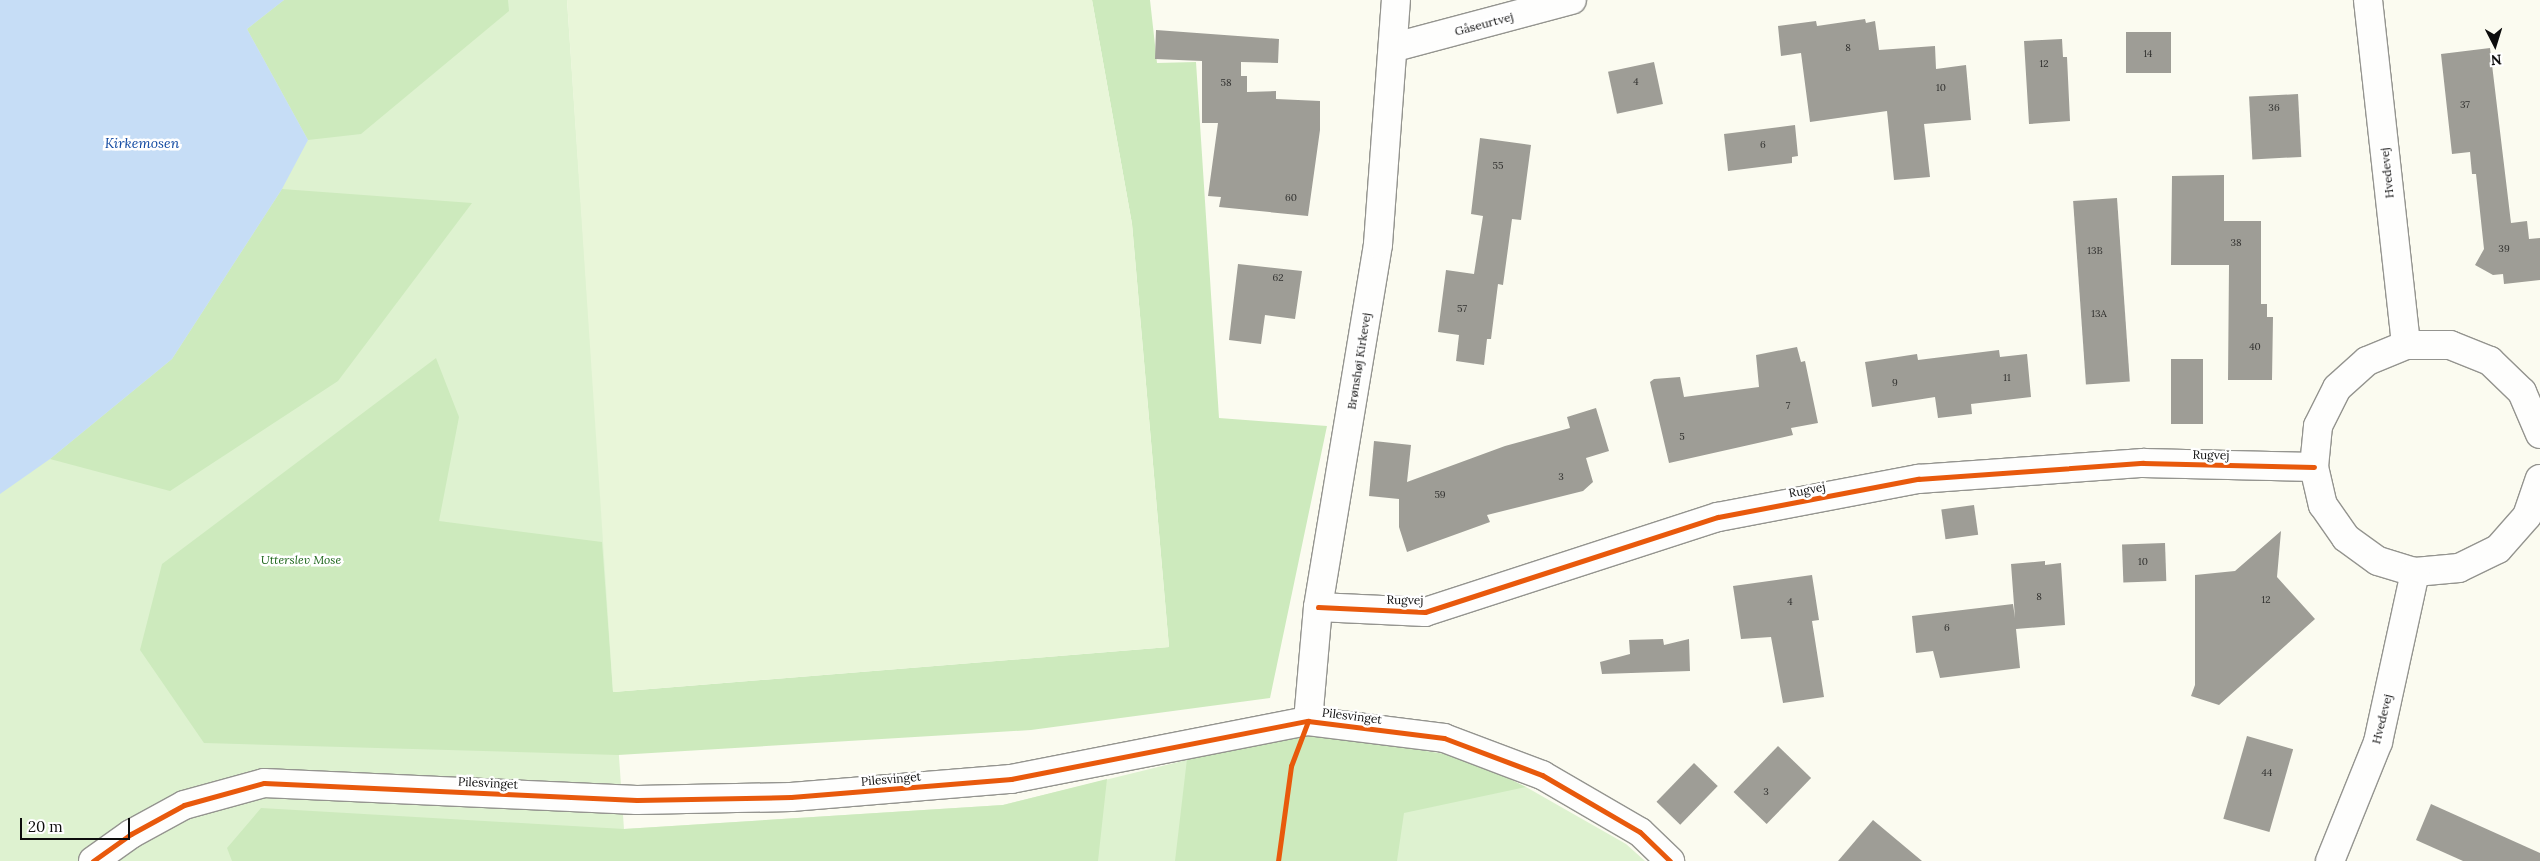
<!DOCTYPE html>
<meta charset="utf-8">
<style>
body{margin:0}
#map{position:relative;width:2540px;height:861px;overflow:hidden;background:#fbfbf0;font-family:Lora,serif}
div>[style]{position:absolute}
.green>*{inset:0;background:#def2d0}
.forest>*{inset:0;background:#cdeabd}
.pitch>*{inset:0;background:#e9f6d9}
.water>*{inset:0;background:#c6ddf6}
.building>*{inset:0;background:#9e9d96;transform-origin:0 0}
.roads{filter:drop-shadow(1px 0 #94948f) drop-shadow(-1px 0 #94948f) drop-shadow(0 1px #94948f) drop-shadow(0 -1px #94948f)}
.minor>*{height:28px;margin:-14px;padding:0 14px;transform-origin:14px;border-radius:14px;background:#fefefd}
.cycleway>*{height:5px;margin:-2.5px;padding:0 2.5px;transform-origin:2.5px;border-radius:2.5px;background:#e8590c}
span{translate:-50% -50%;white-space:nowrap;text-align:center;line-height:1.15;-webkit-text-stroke:5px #fff;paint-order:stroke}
.number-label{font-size:10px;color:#31312f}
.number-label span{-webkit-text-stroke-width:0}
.street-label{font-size:12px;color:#0d0d0d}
.park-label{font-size:12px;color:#1d661b;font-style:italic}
.water-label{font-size:14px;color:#124aa2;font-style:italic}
.north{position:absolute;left:2470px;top:20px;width:50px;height:50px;-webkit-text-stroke:4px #fff;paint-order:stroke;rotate:175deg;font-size:14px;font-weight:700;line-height:20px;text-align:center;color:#0d0d0d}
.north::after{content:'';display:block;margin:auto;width:18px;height:22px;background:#0d0d0d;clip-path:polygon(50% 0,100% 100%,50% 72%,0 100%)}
.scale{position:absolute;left:20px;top:818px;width:110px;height:22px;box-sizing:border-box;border:2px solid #0d0d0d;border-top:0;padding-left:6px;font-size:15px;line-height:18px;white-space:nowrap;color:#0d0d0d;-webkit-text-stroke:4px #fff;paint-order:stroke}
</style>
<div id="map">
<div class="green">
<div style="clip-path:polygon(0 0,567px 0,624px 829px,1003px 805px,1301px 732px,1464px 757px,1526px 787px,1626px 844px,1645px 861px,0 861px)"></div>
</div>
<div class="forest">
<div style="clip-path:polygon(284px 0,508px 0,509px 11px,361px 134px,308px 140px,247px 29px)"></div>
<div style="clip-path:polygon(1092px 0,1150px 0,1157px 63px,1196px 62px,1219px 418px,1327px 426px,1270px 698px,1031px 730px,618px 755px,204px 743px,140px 650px,162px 564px,436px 358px,459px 417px,439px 521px,602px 542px,613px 692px,1169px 647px,1132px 224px)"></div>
<div style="clip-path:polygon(282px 189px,472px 203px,338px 381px,170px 491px,50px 459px,172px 359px)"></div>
<div style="clip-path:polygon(1301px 732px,1464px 757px,1526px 787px,1404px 813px,1397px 861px,1175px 861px,1187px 759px)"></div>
<div style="clip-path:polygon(1107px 779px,1098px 861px,232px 861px,227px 848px,261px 808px,624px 829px,1003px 805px)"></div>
</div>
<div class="pitch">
<div style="clip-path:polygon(567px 0,1092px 0,1132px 224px,1169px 647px,613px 692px)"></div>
</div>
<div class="water">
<div style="clip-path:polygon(0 0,284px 0,247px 29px,308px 140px,282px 189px,172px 359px,50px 459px,0 494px)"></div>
</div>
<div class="building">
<div style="clip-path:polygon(1865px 19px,1866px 23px,1875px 21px,1879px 50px,1935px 46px,1936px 69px,1966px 65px,1971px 120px,1924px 124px,1930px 177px,1894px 180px,1887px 111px,1810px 122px,1801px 53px,1781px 56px,1778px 26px,1816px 21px,1817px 26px)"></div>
<div style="clip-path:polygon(1156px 30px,1279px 39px,1278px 63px,1241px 62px,1241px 76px,1247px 76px,1247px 92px,1276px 91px,1276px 99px,1320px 101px,1320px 130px,1308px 216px,1219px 207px,1221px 197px,1208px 196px,1218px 123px,1202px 123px,1202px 61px,1155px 59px)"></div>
<div style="left:2171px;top:32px;width:41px;height:45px;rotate:90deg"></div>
<div style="clip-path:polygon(2062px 39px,2063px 57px,2067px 57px,2070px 121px,2029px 124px,2024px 41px)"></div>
<div style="clip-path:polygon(2490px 48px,2511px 223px,2527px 221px,2529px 239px,2540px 238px,2540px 280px,2504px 284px,2503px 274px,2493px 275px,2475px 265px,2484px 249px,2476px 174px,2472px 174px,2470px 152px,2452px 154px,2441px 54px)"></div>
<div style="left:1654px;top:62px;width:43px;height:47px;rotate:78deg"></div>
<div style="left:2298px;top:94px;width:63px;height:49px;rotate:87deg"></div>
<div style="clip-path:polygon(1795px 125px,1798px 156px,1792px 157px,1792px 163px,1728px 171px,1724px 134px)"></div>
<div style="clip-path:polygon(1480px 138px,1531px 145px,1521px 220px,1512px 219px,1503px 285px,1498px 284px,1491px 339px,1487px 339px,1484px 365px,1456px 361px,1459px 335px,1438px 332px,1446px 270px,1474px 274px,1483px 216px,1471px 214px)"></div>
<div style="clip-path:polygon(2224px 175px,2224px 221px,2261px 221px,2261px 304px,2267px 304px,2267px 317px,2273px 317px,2272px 380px,2228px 380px,2229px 265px,2171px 265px,2172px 176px)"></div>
<div style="left:2117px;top:198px;width:184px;height:44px;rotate:86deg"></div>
<div style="clip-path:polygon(1238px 264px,1302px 271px,1295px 319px,1265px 315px,1261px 344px,1229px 340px)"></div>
<div style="clip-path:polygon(1797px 347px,1801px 362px,1805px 361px,1818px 423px,1791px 428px,1793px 435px,1669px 463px,1650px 382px,1654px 379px,1680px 377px,1684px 397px,1759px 387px,1756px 355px)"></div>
<div style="clip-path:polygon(1999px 350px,2000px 357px,2027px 354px,2031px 397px,1971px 404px,1972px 414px,1938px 418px,1935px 397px,1872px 407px,1865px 362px,1917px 354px,1918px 360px)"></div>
<div style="left:2171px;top:359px;width:32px;height:65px"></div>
<div style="clip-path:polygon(1596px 408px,1609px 451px,1586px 458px,1593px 482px,1583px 491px,1487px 515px,1490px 522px,1407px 552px,1399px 527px,1399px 499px,1369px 496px,1374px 441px,1411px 445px,1407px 482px,1505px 446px,1570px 428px,1567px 417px)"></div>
<div style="left:1974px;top:505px;width:30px;height:33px;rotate:82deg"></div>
<div style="clip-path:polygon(2281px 531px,2277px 577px,2315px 619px,2219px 705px,2191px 696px,2195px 685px,2195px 575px,2235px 571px)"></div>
<div style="left:2165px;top:543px;width:38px;height:43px;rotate:88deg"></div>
<div style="clip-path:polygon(2045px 561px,2045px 565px,2061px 563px,2065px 625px,2016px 629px,2020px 668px,1940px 678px,1933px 651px,1916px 653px,1912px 616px,2013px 604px,2015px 618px,2011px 564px)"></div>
<div style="clip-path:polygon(1812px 575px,1819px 620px,1812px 621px,1824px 697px,1783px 703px,1771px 637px,1741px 639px,1733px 586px)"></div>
<div style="clip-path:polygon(1663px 639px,1664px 645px,1689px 639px,1690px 671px,1602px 674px,1600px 662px,1630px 654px,1629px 640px)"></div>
<div style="left:2247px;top:736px;width:48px;height:86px;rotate:16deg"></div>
<div style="left:1778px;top:746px;width:46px;height:64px;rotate:44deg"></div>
<div style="left:1694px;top:763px;width:33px;height:54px;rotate:44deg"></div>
<div style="clip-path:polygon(2431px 804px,2540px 853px,2540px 861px,2463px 861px,2416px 840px)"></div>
<div style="clip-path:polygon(1873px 820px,1922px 861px,1838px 861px)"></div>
</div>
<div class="roads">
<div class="minor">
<div style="left:2368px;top:0;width:347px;rotate:83.7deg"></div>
<div style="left:1395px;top:47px;width:183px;rotate:-14.9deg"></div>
<div style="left:2540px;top:434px;width:46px;rotate:-113.2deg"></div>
<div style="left:2522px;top:392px;width:45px;rotate:-135.9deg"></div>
<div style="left:2490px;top:361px;width:43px;rotate:-158.2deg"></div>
<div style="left:2450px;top:345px;width:44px;rotate:180deg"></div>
<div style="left:2406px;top:345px;width:42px;rotate:157.7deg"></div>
<div style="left:2367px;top:361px;width:40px;rotate:138deg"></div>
<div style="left:2337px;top:388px;width:42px;rotate:116.6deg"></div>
<div style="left:2318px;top:426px;width:41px;rotate:95.6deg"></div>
<div style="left:2314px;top:467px;width:39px;rotate:77deg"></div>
<div style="left:2323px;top:505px;width:40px;rotate:55.1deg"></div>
<div style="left:2346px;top:538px;width:39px;rotate:36deg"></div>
<div style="left:2378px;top:561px;width:39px;rotate:17deg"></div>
<div style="left:2415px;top:572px;width:44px;rotate:-5.2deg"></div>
<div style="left:2459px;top:568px;width:43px;rotate:-26deg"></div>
<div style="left:2498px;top:549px;width:44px;rotate:-48.7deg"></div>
<div style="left:2527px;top:516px;width:39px;rotate:-71deg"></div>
<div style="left:1318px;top:607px;width:107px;rotate:2.7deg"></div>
<div style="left:1425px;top:612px;width:308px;rotate:-18deg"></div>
<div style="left:1718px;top:517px;width:204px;rotate:-10.8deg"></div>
<div style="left:1918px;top:479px;width:226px;rotate:-4.1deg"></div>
<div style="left:2143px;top:463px;width:171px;rotate:1.3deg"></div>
<div style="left:1308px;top:721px;width:114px;rotate:-85deg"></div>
<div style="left:1318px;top:607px;width:368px;rotate:-80.6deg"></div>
<div style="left:1378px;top:244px;width:245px;rotate:-85.8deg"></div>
<div style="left:93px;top:861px;width:47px;rotate:-35.4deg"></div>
<div style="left:131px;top:834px;width:60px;rotate:-28.7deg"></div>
<div style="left:184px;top:805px;width:83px;rotate:-15.4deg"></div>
<div style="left:264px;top:783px;width:373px;rotate:2.6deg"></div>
<div style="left:637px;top:800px;width:154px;rotate:-1.1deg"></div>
<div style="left:791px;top:797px;width:221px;rotate:-4.7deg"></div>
<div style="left:1011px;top:779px;width:303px;rotate:-11.1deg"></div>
<div style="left:1308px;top:721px;width:137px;rotate:7.1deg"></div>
<div style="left:1444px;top:738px;width:105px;rotate:20.7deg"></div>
<div style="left:1542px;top:775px;width:113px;rotate:30.2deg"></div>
<div style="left:1640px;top:832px;width:42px;rotate:44deg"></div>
<div style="left:2330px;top:861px;width:128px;rotate:-68deg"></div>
<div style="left:2378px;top:742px;width:174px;rotate:-77.7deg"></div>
</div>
</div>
<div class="cycleway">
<div style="left:1318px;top:607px;width:107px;rotate:2.7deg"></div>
<div style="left:1425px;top:612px;width:308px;rotate:-18deg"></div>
<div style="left:1718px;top:517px;width:204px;rotate:-10.8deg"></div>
<div style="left:1918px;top:479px;width:226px;rotate:-4.1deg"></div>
<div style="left:2143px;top:463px;width:171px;rotate:1.3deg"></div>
<div style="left:93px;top:861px;width:47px;rotate:-35.4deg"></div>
<div style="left:131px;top:834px;width:60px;rotate:-28.7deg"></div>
<div style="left:184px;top:805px;width:83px;rotate:-15.4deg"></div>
<div style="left:264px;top:783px;width:373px;rotate:2.6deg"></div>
<div style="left:637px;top:800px;width:154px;rotate:-1.1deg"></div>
<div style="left:791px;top:797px;width:221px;rotate:-4.7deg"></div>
<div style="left:1011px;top:779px;width:303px;rotate:-11.1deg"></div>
<div style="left:1308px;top:721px;width:137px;rotate:7.1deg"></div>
<div style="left:1444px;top:738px;width:105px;rotate:20.7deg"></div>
<div style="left:1542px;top:775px;width:113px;rotate:30.2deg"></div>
<div style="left:1640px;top:832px;width:42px;rotate:44deg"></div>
<div style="left:1278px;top:861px;width:96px;rotate:-82.2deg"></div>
<div style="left:1291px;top:766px;width:48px;rotate:-69.3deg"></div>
</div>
<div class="number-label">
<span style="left:1848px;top:48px">8</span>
<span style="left:2148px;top:54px">14</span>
<span style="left:2044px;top:64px">12</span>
<span style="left:1636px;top:82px">4</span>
<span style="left:1226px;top:83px">58</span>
<span style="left:1941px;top:88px">10</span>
<span style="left:2465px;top:105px">37</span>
<span style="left:2274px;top:108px">36</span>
<span style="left:1763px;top:145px">6</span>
<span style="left:1498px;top:166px">55</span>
<span style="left:1291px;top:198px">60</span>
<span style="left:2236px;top:243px">38</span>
<span style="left:2504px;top:249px">39</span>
<span style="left:2095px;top:251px">13B</span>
<span style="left:1278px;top:278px">62</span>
<span style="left:1462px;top:309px">57</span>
<span style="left:2099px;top:314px">13A</span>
<span style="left:2255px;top:347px">40</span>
<span style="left:2007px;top:378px">11</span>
<span style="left:1895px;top:383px">9</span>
<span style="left:1788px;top:406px">7</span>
<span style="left:1682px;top:437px">5</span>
<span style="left:1561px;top:477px">3</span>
<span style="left:1440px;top:495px">59</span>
<span style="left:2143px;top:562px">10</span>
<span style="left:2039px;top:597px">8</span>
<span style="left:2266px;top:600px">12</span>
<span style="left:1790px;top:602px">4</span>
<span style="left:1947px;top:628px">6</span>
<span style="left:2267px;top:773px">44</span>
<span style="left:1766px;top:792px">3</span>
</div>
<div class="street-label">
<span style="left:1484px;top:24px;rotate:-15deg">Gåseurtvej</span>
<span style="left:2387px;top:173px;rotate:-96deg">Hvedevej</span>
<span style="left:1359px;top:361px;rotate:-81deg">Brønshøj Kirkevej</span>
<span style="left:2211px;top:455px;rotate:1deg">Rugvej</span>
<span style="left:1807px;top:490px;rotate:-11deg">Rugvej</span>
<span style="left:1405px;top:600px;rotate:1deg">Rugvej</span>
<span style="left:1352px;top:716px;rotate:7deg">Pilesvinget</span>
<span style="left:2382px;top:719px;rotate:-76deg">Hvedevej</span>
<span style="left:891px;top:779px;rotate:-5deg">Pilesvinget</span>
<span style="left:488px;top:783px;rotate:3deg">Pilesvinget</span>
</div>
<div class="park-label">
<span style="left:301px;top:560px">Utterslev Mose</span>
</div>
<div class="water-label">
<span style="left:142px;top:143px">Kirkemosen</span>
</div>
<div class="north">N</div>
<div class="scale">20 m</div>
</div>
